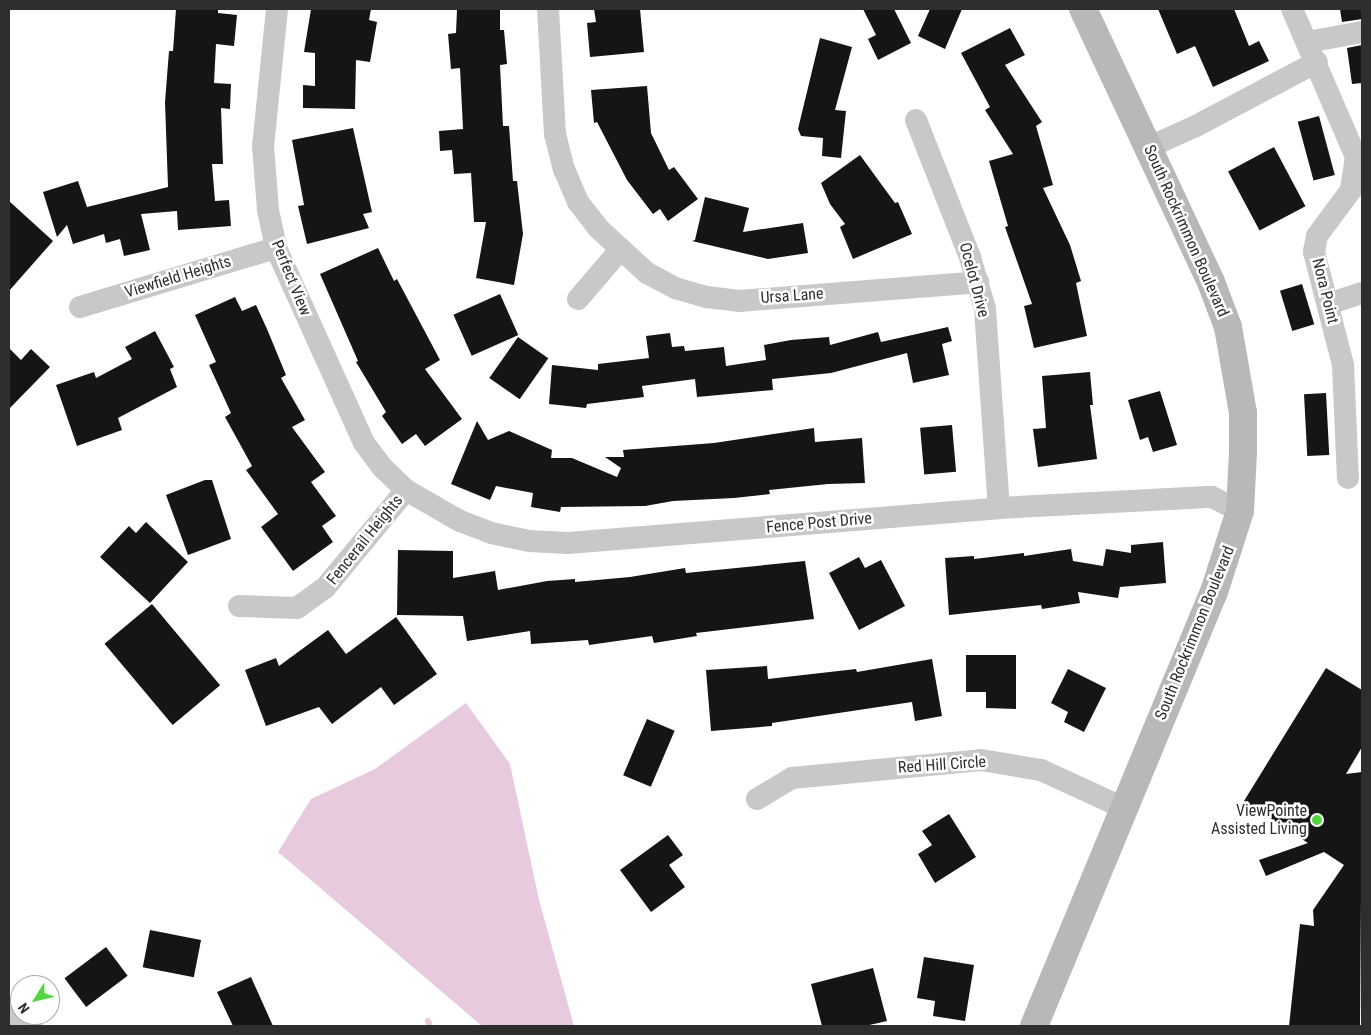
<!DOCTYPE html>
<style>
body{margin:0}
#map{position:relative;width:1371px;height:1035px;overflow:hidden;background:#fff;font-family:"Roboto Condensed",sans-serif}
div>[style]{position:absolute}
.water>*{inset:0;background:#e8cade}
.stream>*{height:6px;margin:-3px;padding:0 3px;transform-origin:3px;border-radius:3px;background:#e8cade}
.building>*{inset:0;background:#151515;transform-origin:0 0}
.minor>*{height:22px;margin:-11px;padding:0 11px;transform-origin:11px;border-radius:11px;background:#c8c8c8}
.secondary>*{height:28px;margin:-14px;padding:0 14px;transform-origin:14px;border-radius:14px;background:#b8b8b8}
.dots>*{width:14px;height:14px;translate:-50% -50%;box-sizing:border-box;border:2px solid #fff;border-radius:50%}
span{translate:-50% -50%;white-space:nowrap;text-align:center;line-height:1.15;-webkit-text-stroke:5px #fff;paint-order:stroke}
.street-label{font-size:16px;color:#2e2e2e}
.poi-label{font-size:16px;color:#2e2e2e}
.right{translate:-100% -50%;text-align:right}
.frame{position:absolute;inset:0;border:10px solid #2e2e2e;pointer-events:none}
.north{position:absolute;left:10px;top:975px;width:50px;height:50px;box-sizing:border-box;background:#fff;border:1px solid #ababab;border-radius:50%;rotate:234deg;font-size:14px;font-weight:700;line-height:20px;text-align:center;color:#2e2e2e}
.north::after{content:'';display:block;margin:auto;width:18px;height:22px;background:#52d63f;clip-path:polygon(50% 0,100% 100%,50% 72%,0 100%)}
</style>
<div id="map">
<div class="water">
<div style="clip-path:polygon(466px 703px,510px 764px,539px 900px,574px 1026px,482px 1026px,278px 852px,311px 799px,375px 769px)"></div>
</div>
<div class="stream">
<div style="left:428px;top:1021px;width:5px;rotate:68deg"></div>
</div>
<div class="building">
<div style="clip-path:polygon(176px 9px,218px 9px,218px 13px,237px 15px,234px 46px,216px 44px,214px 83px,231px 84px,230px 109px,221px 108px,223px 164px,212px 164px,215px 201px,229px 200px,231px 226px,178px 230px,177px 211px,141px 214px,150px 250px,124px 256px,120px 239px,106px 243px,104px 234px,73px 244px,67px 225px,57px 237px,43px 192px,78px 181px,87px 207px,168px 187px,165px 102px,169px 51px,173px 51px)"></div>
<div style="clip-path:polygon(311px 9px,371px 9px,369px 20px,377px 22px,370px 62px,356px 60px,355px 109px,303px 108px,303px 85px,315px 86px,315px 53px,304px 52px)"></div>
<div style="clip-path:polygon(457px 9px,500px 9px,500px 30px,504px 30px,507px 64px,500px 65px,503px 126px,509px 126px,513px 181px,517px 181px,523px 234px,514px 285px,476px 278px,486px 222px,474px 222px,471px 173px,454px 174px,452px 150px,440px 151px,439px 131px,463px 129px,460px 68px,451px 69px,448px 34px,456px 33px)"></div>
<div style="clip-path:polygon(594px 9px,640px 9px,644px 52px,590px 57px,587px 23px,596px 22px)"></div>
<div style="clip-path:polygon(863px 9px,894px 9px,911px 43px,878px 60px,868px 39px,876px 35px)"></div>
<div style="clip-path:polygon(930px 9px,962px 9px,945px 49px,918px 36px)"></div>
<div style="clip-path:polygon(1158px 9px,1234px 9px,1249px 46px,1259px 41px,1269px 61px,1213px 87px,1195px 46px,1177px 54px)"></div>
<div style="clip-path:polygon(1340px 9px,1362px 9px,1362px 19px,1342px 22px)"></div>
<div style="clip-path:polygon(1010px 28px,1025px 55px,1005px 65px,1042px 122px,1036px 126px,1053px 185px,1043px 188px,1070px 245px,1081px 281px,1076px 283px,1087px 336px,1034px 348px,1024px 306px,1032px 304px,1005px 227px,1008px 226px,989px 161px,1013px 154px,985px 110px,990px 107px,961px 53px)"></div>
<div style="clip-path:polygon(820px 38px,852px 47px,835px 110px,846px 111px,841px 158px,822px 156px,823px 138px,801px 136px,798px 129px)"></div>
<div style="clip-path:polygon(1362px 45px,1362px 83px,1352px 84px,1347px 48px)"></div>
<div style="clip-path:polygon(647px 86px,651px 133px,669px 170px,674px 167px,698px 199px,668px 221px,660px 209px,653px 214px,627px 180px,597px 122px,594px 123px,591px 90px)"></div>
<div style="left:1319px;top:116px;width:61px;height:22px;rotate:75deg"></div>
<div style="clip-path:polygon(353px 128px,372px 212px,363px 214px,369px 228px,307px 244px,298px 206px,304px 205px,292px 140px)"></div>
<div style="left:1274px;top:147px;width:67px;height:52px;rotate:62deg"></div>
<div style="clip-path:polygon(860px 155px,895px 203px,898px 202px,912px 234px,853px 259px,840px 227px,845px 224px,830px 204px,821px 183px)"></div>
<div style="clip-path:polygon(705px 197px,749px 208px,743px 232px,803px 223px,808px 253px,768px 259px,692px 241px,695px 240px)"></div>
<div style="clip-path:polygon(9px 201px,53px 241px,9px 291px)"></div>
<div style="clip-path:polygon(378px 248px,394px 281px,397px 279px,440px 360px,425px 369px,462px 419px,425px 446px,416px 434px,402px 444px,382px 416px,386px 412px,356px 362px,358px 361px,320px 274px)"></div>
<div style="left:1302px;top:284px;width:42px;height:23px;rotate:73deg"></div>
<div style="left:500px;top:294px;width:45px;height:51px;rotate:66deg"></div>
<div style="clip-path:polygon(235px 297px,242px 311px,256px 305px,267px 329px,286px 375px,281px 378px,305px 420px,292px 427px,325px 472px,311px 482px,336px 516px,322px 526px,333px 542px,293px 571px,261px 527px,278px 514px,246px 470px,252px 466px,225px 417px,231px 413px,209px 365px,216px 362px,195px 315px)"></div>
<div style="clip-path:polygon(948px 327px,952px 341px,942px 344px,949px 375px,913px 383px,907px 353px,831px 373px,772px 379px,773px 390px,697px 397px,695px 379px,642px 386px,644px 397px,587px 404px,586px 408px,549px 404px,552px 365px,598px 370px,598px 364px,649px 358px,646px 336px,670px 333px,672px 347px,684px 346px,685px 351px,724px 347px,726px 366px,766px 360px,764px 345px,791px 340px,829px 337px,830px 345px,878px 332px,881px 342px)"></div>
<div style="clip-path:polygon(155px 331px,174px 367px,170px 369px,177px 387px,118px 418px,122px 430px,77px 446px,56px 385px,94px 372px,96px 378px,132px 359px,125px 347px)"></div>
<div style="left:518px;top:337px;width:37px;height:50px;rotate:35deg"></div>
<div style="clip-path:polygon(9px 348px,21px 360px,31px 349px,50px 367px,9px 409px)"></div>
<div style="clip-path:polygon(1090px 372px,1093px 405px,1090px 405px,1097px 459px,1038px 467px,1033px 429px,1046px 428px,1042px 376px)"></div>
<div style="clip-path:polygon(1160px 391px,1177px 445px,1153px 452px,1148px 437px,1140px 440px,1128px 400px)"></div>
<div style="left:1326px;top:393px;width:62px;height:22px;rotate:87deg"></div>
<div style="clip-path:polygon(477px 421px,488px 440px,509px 431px,552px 450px,551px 458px,572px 458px,617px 477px,621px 468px,605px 457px,624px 457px,623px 450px,714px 443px,814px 428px,815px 442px,862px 438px,865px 483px,828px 484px,769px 490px,770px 494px,734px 498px,673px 501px,645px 506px,561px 507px,560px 512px,531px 507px,533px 493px,496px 486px,490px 500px,451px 484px)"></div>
<div style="left:952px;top:425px;width:47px;height:32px;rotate:85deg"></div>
<div style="clip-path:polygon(205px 480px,212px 480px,231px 539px,188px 555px,166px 495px)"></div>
<div style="clip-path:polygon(146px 522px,188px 562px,150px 603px,100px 557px,129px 526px,136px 533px)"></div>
<div style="clip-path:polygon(1163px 542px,1166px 583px,1120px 587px,1118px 598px,1078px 592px,1080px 603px,1042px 609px,1041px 605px,949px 615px,945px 558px,974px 556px,974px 559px,1024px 553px,1024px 556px,1071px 549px,1073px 561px,1103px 566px,1106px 549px,1131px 553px,1131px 545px)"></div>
<div style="clip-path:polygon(398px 550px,453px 551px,453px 578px,495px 571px,498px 590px,547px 581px,575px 579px,575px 582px,630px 577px,685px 568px,686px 573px,805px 561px,814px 619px,696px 633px,697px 636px,654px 643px,652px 636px,589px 645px,588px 640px,531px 644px,530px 631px,467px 641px,463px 616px,397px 615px)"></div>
<div style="clip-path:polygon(859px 557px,865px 568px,881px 560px,905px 606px,859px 630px,829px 573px)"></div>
<div style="left:152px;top:604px;width:106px;height:62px;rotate:50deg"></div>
<div style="clip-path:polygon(396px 617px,437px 674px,394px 705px,381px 687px,332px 724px,319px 707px,266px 726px,245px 670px,276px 658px,279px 666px,328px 630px,346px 654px)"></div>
<div style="clip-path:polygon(966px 655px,1016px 655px,1016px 709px,986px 708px,986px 692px,966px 692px)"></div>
<div style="clip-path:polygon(932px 659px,942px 716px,915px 721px,912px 702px,772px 723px,772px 726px,711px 731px,706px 670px,767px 666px,768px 679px,856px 669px,857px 672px)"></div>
<div style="clip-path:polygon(1326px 668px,1362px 690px,1362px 747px,1346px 774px,1362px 772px,1360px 1026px,1289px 1026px,1300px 924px,1314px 926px,1313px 910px,1344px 865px,1324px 852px,1266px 876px,1259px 860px,1308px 843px,1244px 801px)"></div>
<div style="clip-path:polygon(1068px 669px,1106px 688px,1084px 732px,1064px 722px,1068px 712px,1051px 703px)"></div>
<div style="left:647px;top:719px;width:30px;height:61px;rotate:23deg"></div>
<div style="clip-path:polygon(949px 814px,976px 857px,935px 883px,918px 854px,932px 845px,922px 831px)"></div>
<div style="clip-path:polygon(668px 835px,683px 855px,669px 865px,685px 887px,651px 912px,620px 870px)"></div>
<div style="left:150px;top:930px;width:52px;height:38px;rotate:11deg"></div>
<div style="left:106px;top:947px;width:36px;height:52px;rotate:53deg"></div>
<div style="clip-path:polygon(924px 957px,974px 965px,965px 1021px,933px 1016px,935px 1001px,917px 998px)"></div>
<div style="clip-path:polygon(873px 968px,887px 1021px,865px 1026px,822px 1026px,811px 984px)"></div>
<div style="clip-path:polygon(251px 977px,273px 1026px,233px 1026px,217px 992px)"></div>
</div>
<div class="minor">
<div style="left:277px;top:9px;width:138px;rotate:95.8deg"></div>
<div style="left:263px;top:146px;width:64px;rotate:85.5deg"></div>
<div style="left:268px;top:210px;width:39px;rotate:78deg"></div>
<div style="left:276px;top:248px;width:214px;rotate:65.7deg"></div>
<div style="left:364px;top:443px;width:30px;rotate:53deg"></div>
<div style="left:382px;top:467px;width:33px;rotate:44deg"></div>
<div style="left:406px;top:490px;width:62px;rotate:29.9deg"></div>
<div style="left:460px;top:521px;width:33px;rotate:21deg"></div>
<div style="left:491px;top:533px;width:39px;rotate:12deg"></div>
<div style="left:529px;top:541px;width:39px;rotate:3deg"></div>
<div style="left:568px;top:543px;width:432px;rotate:-4.6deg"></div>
<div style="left:999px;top:508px;width:213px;rotate:-3deg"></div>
<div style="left:1212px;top:497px;width:31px;rotate:27deg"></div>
<div style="left:548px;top:9px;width:125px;rotate:86.8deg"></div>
<div style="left:555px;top:134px;width:36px;rotate:76deg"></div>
<div style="left:564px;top:169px;width:36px;rotate:67deg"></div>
<div style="left:578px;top:202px;width:33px;rotate:52deg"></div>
<div style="left:598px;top:228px;width:67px;rotate:42.6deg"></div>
<div style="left:647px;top:273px;width:32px;rotate:28deg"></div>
<div style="left:675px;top:288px;width:33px;rotate:16deg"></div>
<div style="left:707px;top:297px;width:32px;rotate:7deg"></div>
<div style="left:739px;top:301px;width:240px;rotate:-4.5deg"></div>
<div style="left:1292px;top:9px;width:161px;rotate:66.6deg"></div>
<div style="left:1356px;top:157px;width:33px;rotate:99deg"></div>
<div style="left:1351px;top:190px;width:57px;rotate:126.5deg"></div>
<div style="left:1317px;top:236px;width:16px;rotate:101deg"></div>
<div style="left:1314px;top:252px;width:117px;rotate:75.6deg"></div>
<div style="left:1343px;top:365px;width:113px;rotate:87.5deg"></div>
<div style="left:1307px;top:42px;width:56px;rotate:-10.3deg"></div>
<div style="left:916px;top:120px;width:147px;rotate:68.5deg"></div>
<div style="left:970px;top:257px;width:54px;rotate:73.9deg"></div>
<div style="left:985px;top:309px;width:199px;rotate:86deg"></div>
<div style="left:1149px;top:147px;width:49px;rotate:-24deg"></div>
<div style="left:1194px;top:127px;width:139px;rotate:-27.9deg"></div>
<div style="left:578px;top:299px;width:65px;rotate:-49.4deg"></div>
<div style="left:1328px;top:304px;width:36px;rotate:-18deg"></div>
<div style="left:80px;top:307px;width:205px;rotate:-16.8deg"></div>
<div style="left:239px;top:606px;width:58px;rotate:2deg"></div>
<div style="left:297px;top:608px;width:34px;rotate:-36deg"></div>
<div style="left:325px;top:588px;width:127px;rotate:-50.4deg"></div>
<div style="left:757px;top:799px;width:41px;rotate:-31deg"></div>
<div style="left:792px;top:778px;width:190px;rotate:-5.4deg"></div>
<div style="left:981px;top:760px;width:61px;rotate:9.5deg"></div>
<div style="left:1041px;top:770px;width:91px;rotate:24.6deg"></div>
<div style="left:9px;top:1016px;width:25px;rotate:23deg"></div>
</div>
<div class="secondary">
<div style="left:1034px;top:1026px;width:470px;rotate:-67.5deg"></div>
<div style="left:1214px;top:592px;width:85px;rotate:-72.2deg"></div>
<div style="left:1240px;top:511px;width:59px;rotate:-87.1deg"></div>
<div style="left:1243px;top:452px;width:39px;rotate:-90deg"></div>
<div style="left:1243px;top:413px;width:87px;rotate:-99.9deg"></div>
<div style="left:1228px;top:327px;width:48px;rotate:-110.7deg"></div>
<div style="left:1211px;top:282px;width:302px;rotate:-115.1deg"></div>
</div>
<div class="dots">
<div style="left:1317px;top:820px;background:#52d63f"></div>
</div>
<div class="street-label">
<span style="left:1186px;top:231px;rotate:66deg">South Rockrimmon Boulevard</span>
<span style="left:178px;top:277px;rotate:-17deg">Viewfield Heights</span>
<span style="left:291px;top:278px;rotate:68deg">Perfect View</span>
<span style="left:974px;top:280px;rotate:75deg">Ocelot Drive</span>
<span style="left:1325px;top:291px;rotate:76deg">Nora Point</span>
<span style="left:792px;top:296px;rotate:-4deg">Ursa Lane</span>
<span style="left:819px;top:523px;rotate:-5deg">Fence Post Drive</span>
<span style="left:365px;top:540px;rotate:-51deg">Fencerail Heights</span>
<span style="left:1195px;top:633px;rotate:-68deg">South Rockrimmon Boulevard</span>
<span style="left:942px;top:765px;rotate:-4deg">Red Hill Circle</span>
</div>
<div class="poi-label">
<span class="right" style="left:1307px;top:820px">ViewPointe<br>Assisted Living</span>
</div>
<div class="frame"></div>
<div class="north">N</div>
</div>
